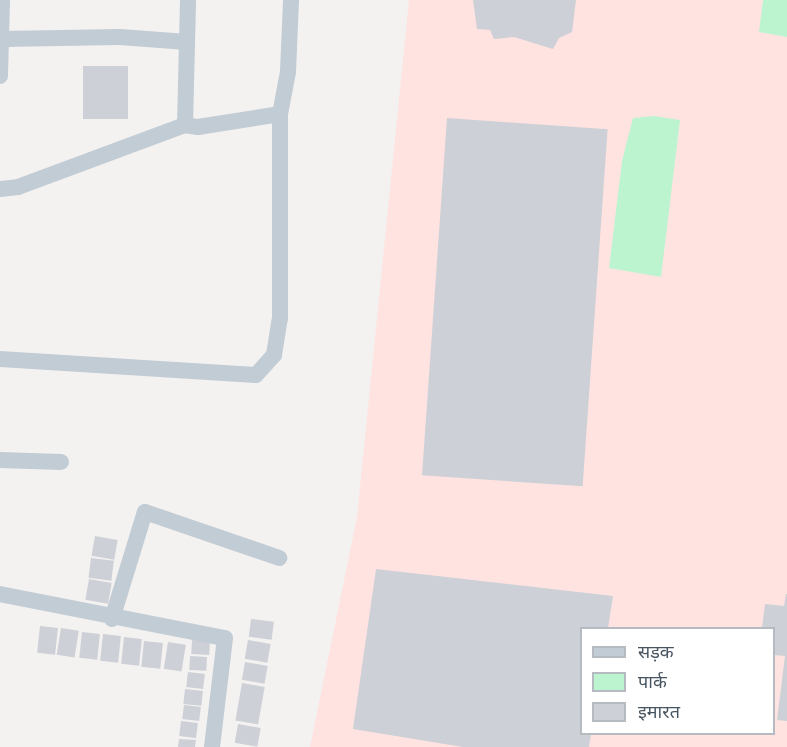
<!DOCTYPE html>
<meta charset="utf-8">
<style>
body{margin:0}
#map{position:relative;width:787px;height:747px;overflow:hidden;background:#f4f1f1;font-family:"Exo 2","Noto Sans Devanagari",sans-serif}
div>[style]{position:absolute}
.medical>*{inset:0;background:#fee3e1}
.green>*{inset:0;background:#bdf4d0}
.building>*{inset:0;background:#cdd0d6;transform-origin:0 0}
.street>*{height:16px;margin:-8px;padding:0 8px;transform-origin:8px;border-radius:8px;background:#c1ccd4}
span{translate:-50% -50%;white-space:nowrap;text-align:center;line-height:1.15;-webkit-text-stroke:4.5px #fff;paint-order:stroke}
.legend{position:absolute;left:580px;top:627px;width:195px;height:108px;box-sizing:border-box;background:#fff;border:2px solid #b5bbc0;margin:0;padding:8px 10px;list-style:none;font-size:18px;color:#475561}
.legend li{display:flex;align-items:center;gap:12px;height:30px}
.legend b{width:30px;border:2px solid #b5bbc0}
</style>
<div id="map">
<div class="medical">
<div style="clip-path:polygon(evenodd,409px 0,787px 0,787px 747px,310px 747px,357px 517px,409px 0,582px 628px,774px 628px,774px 734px,582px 734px,582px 628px)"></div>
</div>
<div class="green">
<div style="clip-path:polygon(763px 0,787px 0,787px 37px,759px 32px)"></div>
<div style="clip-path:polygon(654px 116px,680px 120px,661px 277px,609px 268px,622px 161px,633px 118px)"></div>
</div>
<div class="building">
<div style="clip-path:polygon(473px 0,576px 0,572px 32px,559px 38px,553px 49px,514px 37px,494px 39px,490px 30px,477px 29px)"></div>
<div style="left:83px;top:66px;width:45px;height:53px"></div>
<div style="left:447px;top:118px;width:161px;height:358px;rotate:4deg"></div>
<div style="left:95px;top:536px;width:23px;height:20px;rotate:10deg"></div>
<div style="left:91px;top:558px;width:23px;height:20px;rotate:7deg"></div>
<div style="clip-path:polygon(376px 569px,613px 596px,608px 628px,582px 628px,582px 734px,591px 734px,589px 747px,463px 747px,353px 729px)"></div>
<div style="left:89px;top:579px;width:23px;height:21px;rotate:10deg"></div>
<div style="clip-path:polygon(786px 594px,787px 594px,787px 721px,777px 720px,785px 656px,774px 655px,774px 628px,762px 628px,765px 604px,784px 606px)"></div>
<div style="left:251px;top:619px;width:23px;height:18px;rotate:7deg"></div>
<div style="left:40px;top:626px;width:18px;height:27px;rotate:6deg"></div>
<div style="left:61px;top:628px;width:18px;height:27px;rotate:9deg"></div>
<div style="left:82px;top:632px;width:18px;height:26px;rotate:6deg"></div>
<div style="left:103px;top:634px;width:18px;height:27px;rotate:6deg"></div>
<div style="left:124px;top:637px;width:18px;height:27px;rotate:6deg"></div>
<div style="left:192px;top:640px;width:18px;height:14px;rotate:3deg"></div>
<div style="left:248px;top:640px;width:23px;height:19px;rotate:10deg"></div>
<div style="left:144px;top:641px;width:19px;height:26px;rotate:6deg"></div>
<div style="left:168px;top:642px;width:18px;height:27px;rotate:9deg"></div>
<div style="left:190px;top:656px;width:17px;height:14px;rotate:3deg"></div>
<div style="left:245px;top:662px;width:23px;height:18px;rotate:10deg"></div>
<div style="left:188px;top:672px;width:17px;height:15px;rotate:7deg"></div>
<div style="left:242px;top:683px;width:23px;height:38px;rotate:10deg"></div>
<div style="left:185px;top:689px;width:18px;height:15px;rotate:6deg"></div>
<div style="left:184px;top:705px;width:17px;height:14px;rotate:7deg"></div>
<div style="left:181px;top:721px;width:17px;height:15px;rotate:7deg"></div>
<div style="left:238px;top:724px;width:23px;height:19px;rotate:10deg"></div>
<div style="clip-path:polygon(179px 739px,196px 740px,195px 747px,178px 747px)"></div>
</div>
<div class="street">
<div style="left:2px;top:39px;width:118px;rotate:-1deg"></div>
<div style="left:120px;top:37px;width:67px;rotate:4.3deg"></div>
<div style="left:0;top:76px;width:76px;rotate:-88.5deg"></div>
<div style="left:185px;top:125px;width:125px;rotate:-88.6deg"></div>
<div style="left:0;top:189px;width:18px;rotate:-6deg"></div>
<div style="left:18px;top:187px;width:178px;rotate:-20.4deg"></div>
<div style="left:185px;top:125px;width:13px;rotate:9deg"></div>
<div style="left:198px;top:127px;width:83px;rotate:-9deg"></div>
<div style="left:0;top:359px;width:256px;rotate:3.6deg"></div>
<div style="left:256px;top:375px;width:27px;rotate:-48deg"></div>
<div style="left:274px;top:355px;width:36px;rotate:-81deg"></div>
<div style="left:280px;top:319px;width:205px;rotate:-90deg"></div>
<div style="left:280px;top:114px;width:43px;rotate:-79.2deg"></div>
<div style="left:288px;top:72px;width:72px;rotate:-87.6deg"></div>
<div style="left:0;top:460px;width:61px;rotate:1.9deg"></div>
<div style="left:0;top:594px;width:229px;rotate:11.1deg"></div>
<div style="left:225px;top:638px;width:110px;rotate:96.8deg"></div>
<div style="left:112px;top:619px;width:112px;rotate:-72.9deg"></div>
<div style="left:145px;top:512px;width:142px;rotate:18.9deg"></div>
</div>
<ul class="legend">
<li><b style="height:8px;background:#c1ccd4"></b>सड़क</li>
<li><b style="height:16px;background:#bdf4d0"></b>पार्क</li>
<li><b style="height:16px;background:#cdd0d6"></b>इमारत</li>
</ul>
</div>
